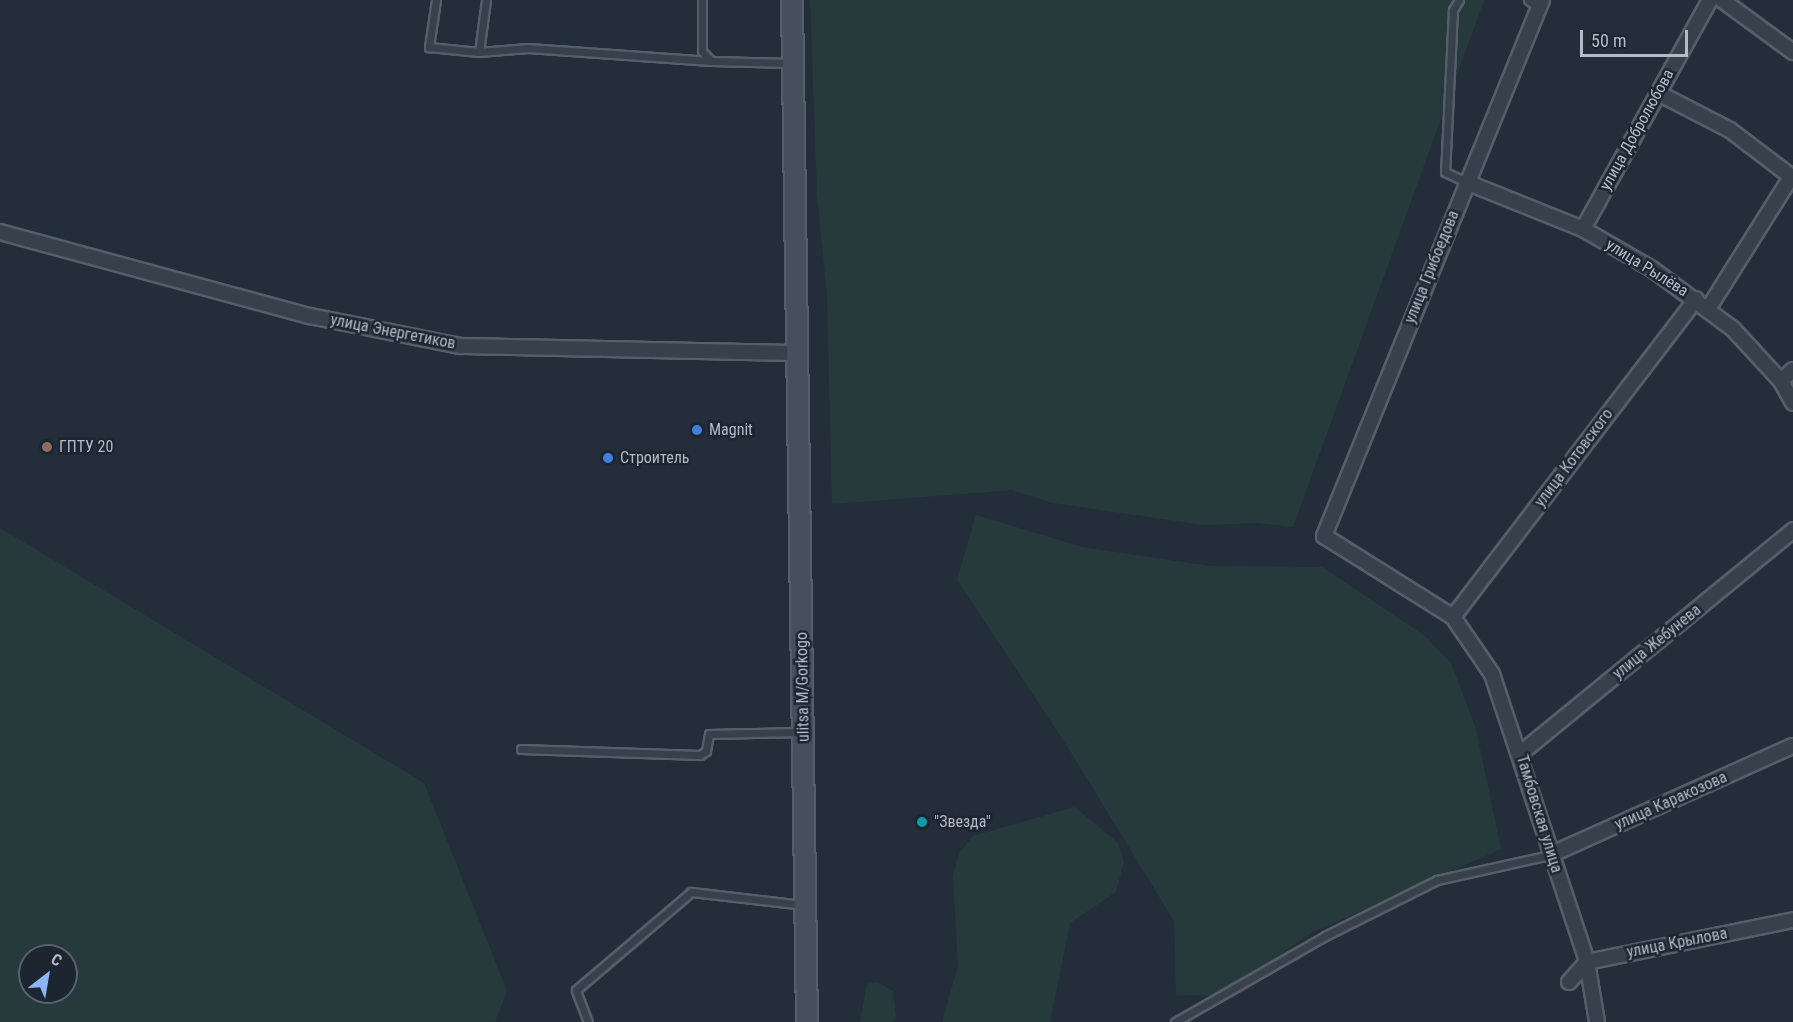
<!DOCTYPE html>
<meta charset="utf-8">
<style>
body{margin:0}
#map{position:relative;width:1793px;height:1022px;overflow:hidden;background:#242e3b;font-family:"Roboto Condensed",sans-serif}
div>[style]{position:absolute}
.green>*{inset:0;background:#263a3c}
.roads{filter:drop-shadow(2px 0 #565e69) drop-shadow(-2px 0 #565e69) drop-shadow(0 2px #565e69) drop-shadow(0 -2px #565e69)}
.lane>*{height:7px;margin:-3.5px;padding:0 3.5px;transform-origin:3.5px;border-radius:3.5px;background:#37404b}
.street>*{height:14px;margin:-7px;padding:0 7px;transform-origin:7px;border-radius:7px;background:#37404b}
.secondary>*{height:20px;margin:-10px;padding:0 10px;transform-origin:10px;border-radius:10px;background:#464f5e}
.dots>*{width:16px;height:16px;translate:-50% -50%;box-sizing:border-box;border:3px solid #1d2530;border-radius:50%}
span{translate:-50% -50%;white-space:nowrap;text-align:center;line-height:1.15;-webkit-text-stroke:5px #1d2530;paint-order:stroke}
.street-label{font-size:16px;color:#b3bbc7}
.poi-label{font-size:16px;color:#b3bbc7}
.left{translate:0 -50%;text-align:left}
.north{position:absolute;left:18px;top:944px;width:60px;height:60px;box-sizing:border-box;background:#1d2530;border:2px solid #59616c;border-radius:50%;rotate:31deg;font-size:16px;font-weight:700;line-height:24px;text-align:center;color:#b3bbc7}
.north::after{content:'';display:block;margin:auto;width:21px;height:27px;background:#8cb6f3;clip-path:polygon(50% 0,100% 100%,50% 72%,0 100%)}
.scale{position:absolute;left:1580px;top:30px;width:108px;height:27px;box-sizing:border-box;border:3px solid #b3bbc7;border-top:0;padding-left:8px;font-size:18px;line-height:21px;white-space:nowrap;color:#b3bbc7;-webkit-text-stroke:4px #1d2530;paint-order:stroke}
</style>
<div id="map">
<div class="green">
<div style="clip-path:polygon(810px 0,1484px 0,1293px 527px,1257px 523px,1204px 525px,1053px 503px,1012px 490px,832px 504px,827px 295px,817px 195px)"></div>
<div style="clip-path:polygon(976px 515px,1082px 547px,1210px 566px,1322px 567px,1425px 636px,1451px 663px,1476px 729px,1501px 849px,1311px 933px,1222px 996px,1176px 995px,1174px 921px,1067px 746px,957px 580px)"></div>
<div style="clip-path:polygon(evenodd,0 528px,424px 783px,507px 991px,495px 1022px,0 1022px,0 528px,30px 956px,66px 956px,66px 992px,30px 992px,30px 956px)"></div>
<div style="clip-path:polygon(1075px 807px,1118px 843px,1124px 861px,1116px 892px,1070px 923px,1050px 1022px,942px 1022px,958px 966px,953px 876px,959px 854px,973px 836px)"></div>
<div style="clip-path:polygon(877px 982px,893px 991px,896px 1016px,892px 1022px,860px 1022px,867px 984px)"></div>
</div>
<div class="roads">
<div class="lane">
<div style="left:436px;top:0;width:48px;rotate:98.5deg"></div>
<div style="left:429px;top:47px;width:50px;rotate:5.7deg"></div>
<div style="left:479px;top:52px;width:49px;rotate:-4.7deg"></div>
<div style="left:528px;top:48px;width:183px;rotate:4.1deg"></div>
<div style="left:702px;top:0;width:51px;rotate:90deg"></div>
<div style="left:702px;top:51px;width:13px;rotate:48deg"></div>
<div style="left:711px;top:61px;width:80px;rotate:1.4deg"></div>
<div style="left:1459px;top:0;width:12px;rotate:121deg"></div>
<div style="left:1453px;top:10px;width:162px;rotate:92.8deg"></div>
<div style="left:1445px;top:172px;width:23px;rotate:25deg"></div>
<div style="left:1528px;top:0;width:14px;rotate:36deg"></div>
<div style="left:479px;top:52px;width:52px;rotate:-82.3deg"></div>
<div style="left:521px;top:749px;width:179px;rotate:1.9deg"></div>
<div style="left:700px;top:755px;width:7px;rotate:-34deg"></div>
<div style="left:706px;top:751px;width:17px;rotate:-80deg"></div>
<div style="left:709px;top:734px;width:92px;rotate:-1.2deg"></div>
<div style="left:588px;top:1022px;width:34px;rotate:-111deg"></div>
<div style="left:576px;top:990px;width:151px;rotate:-40.4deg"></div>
<div style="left:691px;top:892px;width:113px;rotate:6.6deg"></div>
<div style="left:1175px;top:1022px;width:173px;rotate:-29.8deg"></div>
<div style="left:1325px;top:936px;width:125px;rotate:-26.6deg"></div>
<div style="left:1437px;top:880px;width:116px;rotate:-12.5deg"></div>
</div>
<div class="street">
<div style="left:1542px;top:0;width:579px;rotate:112.13deg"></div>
<div style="left:1324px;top:536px;width:152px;rotate:32.1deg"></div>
<div style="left:1453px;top:617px;width:69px;rotate:55.6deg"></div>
<div style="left:1492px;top:674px;width:303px;rotate:71.7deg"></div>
<div style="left:1587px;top:962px;width:61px;rotate:80.5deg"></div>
<div style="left:1722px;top:0;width:88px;rotate:36.2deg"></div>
<div style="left:1658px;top:93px;width:81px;rotate:27.2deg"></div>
<div style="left:1730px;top:130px;width:79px;rotate:37.3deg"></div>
<div style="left:1466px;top:182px;width:126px;rotate:21.9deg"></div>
<div style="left:1583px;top:229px;width:80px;rotate:30.1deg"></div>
<div style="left:1652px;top:269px;width:101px;rotate:36.5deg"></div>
<div style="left:1733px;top:329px;width:71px;rotate:47.3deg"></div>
<div style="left:1781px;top:381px;width:25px;rotate:61deg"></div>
<div style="left:1583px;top:229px;width:262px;rotate:-61deg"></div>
<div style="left:0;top:232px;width:321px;rotate:15.2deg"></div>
<div style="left:310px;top:316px;width:153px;rotate:11.3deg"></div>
<div style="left:460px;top:346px;width:337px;rotate:1.2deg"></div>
<div style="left:1708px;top:309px;width:156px;rotate:-57.8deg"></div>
<div style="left:1781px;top:381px;width:16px;rotate:-43deg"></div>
<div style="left:1453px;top:617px;width:400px;rotate:-52.6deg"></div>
<div style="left:1521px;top:753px;width:352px;rotate:-39.3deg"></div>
<div style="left:1550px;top:855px;width:266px;rotate:-24.2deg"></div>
<div style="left:1569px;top:982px;width:27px;rotate:-48deg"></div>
<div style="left:1587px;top:962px;width:210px;rotate:-11.5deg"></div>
</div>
<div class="secondary">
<div style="left:792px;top:0;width:1022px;rotate:89.16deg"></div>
</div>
</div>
<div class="dots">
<div style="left:697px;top:430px;background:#3f7fe0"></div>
<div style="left:47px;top:447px;background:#8d6e63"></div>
<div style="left:608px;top:458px;background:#3f7fe0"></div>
<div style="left:922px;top:822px;background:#0f9aa8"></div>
</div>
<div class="street-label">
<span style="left:1637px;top:130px;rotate:-61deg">улица Добролюбова</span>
<span style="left:1432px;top:267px;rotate:-68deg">улица Грибоедова</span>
<span style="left:1647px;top:268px;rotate:32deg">улица Рылёва</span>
<span style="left:393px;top:332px;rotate:11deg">улица Энергетиков</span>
<span style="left:1574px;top:458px;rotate:-53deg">улица Котовского</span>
<span style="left:1657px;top:642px;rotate:-39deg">улица Жебунева</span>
<span style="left:803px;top:687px;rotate:-91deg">ulitsa M/Gorkogo</span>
<span style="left:1671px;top:801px;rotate:-24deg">улица Каракозова</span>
<span style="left:1539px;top:814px;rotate:73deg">Тамбовская улица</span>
<span style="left:1677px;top:943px;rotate:-11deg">улица Крылова</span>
</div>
<div class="poi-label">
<span class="left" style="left:709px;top:430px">Magnit</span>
<span class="left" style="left:59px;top:447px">ГПТУ 20</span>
<span class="left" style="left:620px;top:458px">Строитель</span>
<span class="left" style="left:934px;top:822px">"Звезда"</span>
</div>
<div class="north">С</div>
<div class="scale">50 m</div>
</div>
